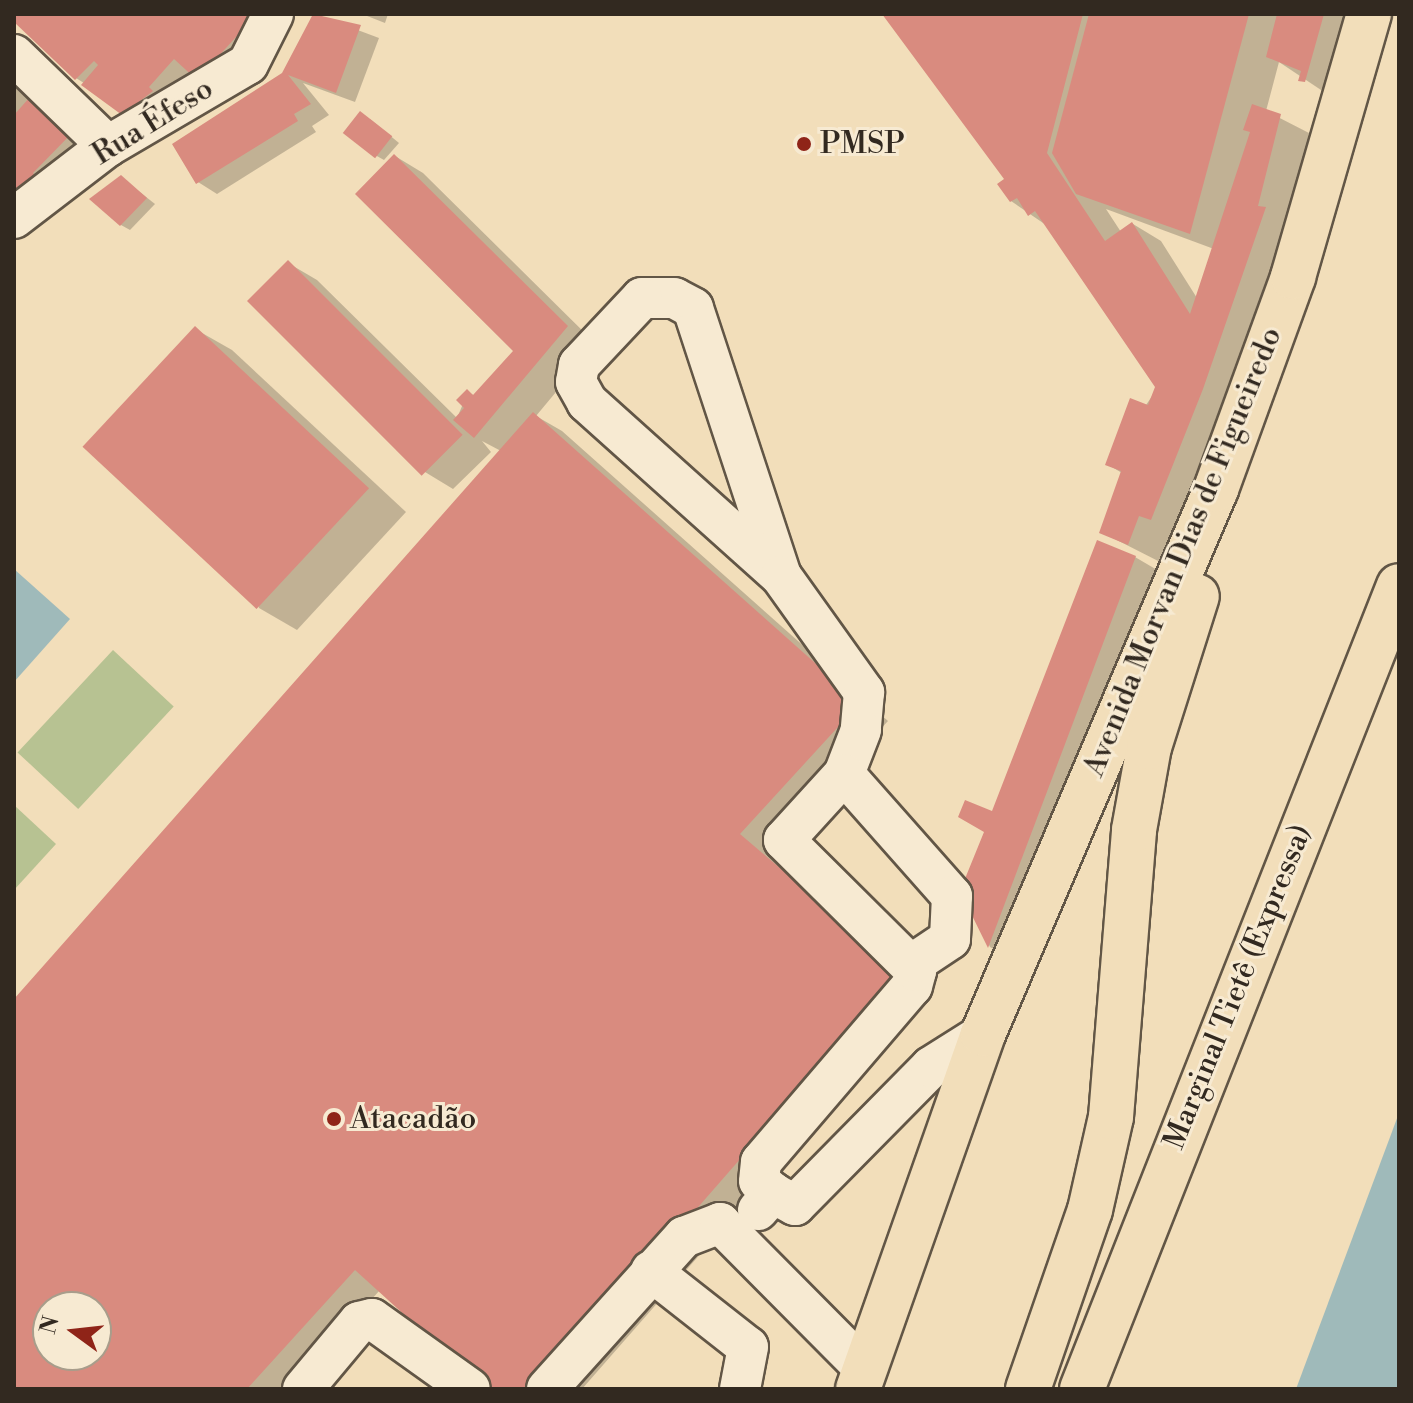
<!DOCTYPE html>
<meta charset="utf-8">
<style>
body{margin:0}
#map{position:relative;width:1413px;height:1403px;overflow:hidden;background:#f2deba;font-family:"Libre Bodoni",serif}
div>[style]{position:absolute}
.green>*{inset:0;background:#b7c292;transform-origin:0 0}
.water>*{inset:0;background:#9fbaba}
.shadow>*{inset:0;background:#0003}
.building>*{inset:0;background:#d98b7f;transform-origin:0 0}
.roads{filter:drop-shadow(2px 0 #625646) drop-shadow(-2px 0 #625646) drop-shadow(0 2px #625646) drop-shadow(0 -2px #625646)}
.minor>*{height:40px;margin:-20px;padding:0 20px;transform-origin:20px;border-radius:20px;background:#f7ead2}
.highway>*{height:44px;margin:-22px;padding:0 22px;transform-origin:22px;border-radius:22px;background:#f2deba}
.dots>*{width:22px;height:22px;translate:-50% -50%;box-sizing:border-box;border:4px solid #f7ead2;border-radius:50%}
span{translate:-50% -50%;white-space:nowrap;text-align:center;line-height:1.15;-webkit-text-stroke:6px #f7ead2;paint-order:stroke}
.street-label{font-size:30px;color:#322920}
.poi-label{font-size:30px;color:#322920}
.left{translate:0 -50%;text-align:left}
.frame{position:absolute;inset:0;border:16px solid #322920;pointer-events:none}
.north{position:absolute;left:32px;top:1291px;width:80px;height:80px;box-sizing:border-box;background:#f7ead2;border:2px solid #a89d8b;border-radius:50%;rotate:285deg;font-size:22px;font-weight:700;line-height:32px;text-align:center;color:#322920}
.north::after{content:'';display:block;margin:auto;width:28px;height:36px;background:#8f2418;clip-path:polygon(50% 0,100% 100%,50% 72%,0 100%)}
</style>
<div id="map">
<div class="green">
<div style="left:113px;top:650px;width:83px;height:140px;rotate:43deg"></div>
<div style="clip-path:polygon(14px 805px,56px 844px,14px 890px)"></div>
</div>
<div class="water">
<div style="clip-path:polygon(14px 569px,70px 619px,14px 682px)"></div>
<div style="clip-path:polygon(1399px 1113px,1399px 1389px,1296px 1389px)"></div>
</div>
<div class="shadow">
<div style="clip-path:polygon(14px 14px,258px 14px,218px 90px,192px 72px,152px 126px,76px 78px)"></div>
<div style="clip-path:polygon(315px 14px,379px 38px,355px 102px,303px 83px,329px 115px,312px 126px,316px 132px,217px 194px,198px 182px,284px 74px)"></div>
<div style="clip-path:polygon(362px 14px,388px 14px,385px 23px)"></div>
<div style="clip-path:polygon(evenodd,882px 14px,1357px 14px,1330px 96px,1279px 62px,1266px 111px,1309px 133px,1294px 226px,1166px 565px,1101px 532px,1122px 473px,1107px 464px,1158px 387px,1046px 225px,1011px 201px,1007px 180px,928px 66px,882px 14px,1106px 209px,1214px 249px,1197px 298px,1161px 241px,1133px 224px,1121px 232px,1106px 209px)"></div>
<div style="clip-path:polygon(14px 71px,91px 144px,14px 225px)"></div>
<div style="clip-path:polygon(370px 119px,399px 143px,384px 160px,375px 155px)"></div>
<div style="clip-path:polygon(evenodd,395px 156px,423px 173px,596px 344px,536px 416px,562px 431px,888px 721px,768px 851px,931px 991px,582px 1389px,489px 1389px,380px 1290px,291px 1389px,14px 1389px,14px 1002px,501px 451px,482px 441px,491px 452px,453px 489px,425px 472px,288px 263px,317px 280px,457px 418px,468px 392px,475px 396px,516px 351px,395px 156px,48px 1307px,96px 1307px,96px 1355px,48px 1355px,48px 1307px)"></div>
<div style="clip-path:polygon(122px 178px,155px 204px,130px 230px,121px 225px)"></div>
<div style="clip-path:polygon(195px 329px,232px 350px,406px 512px,297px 630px,259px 608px)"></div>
<div style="clip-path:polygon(1135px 557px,1164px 574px,1018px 963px,990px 947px,962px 891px,993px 814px)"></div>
</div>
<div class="building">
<div style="clip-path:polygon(14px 14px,253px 14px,255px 16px,197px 80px,174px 59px,149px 87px,153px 91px,122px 115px,81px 85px,98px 65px,94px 61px,75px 80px,14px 22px)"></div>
<div style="clip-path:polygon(313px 14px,361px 25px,336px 93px,288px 75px,311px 104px,294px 114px,298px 121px,196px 184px,172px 144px,282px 73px)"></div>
<div style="clip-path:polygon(882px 14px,1083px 14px,1047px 153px,1105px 241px,1132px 222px,1190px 314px,1250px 132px,1243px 130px,1252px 104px,1281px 114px,1258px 206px,1266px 207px,1203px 389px,1151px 520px,1139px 516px,1128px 545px,1099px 533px,1121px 471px,1105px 465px,1130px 398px,1148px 405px,1155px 387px,1035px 211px,1028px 216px,1017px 198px,1010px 202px,997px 184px,1004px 179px)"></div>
<div style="clip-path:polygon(1089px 14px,1249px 14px,1190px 234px,1076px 194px,1052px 153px)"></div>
<div style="clip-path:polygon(1277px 14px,1324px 14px,1305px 82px,1298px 81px,1301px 71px,1266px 57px)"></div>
<div style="clip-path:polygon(30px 97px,73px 132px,33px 173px,41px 181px,14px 200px,14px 115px)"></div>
<div style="left:360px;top:111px;width:41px;height:28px;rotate:38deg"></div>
<div style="clip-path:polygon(394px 154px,568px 326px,474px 438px,453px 420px,464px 408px,456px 400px,467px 389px,473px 395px,513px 351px,355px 194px)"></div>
<div style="clip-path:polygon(121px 175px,147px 198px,120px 226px,89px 199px)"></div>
<div style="left:288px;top:260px;width:247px;height:58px;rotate:45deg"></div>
<div style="left:195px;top:326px;width:238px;height:165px;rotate:43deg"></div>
<div style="clip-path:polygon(evenodd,533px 412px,860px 703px,740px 834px,903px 973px,539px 1389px,486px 1389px,355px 1270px,247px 1389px,14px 1389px,14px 999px,533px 412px,48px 1307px,96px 1307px,96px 1355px,48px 1355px,48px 1307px)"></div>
<div style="clip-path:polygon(1097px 540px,1136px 556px,988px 948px,960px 891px,984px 832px,958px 817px,965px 800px,992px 811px)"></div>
</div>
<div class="roads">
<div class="minor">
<div style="left:14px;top:55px;width:131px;rotate:44.1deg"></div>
<div style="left:14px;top:218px;width:118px;rotate:-37.5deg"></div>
<div style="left:108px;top:146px;width:162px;rotate:-30.4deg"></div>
<div style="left:248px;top:64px;width:56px;rotate:-63.4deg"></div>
<div style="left:781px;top:576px;width:282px;rotate:-108.2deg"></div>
<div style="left:693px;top:308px;width:21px;rotate:-152deg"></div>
<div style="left:674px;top:298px;width:32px;rotate:180deg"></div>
<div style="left:642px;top:298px;width:92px;rotate:133.2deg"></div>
<div style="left:579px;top:365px;width:17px;rotate:100deg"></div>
<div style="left:576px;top:382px;width:23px;rotate:61deg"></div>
<div style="left:587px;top:402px;width:261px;rotate:41.9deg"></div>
<div style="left:781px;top:576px;width:143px;rotate:54.4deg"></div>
<div style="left:864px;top:692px;width:38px;rotate:95deg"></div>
<div style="left:861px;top:730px;width:47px;rotate:111.1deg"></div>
<div style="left:773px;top:1193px;width:18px;rotate:-139deg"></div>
<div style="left:759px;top:1181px;width:19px;rotate:-84deg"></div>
<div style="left:761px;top:1162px;width:232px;rotate:-49.4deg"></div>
<div style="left:912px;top:986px;width:16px;rotate:-75deg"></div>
<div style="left:916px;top:971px;width:186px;rotate:-135.2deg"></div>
<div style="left:784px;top:840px;width:89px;rotate:-47.7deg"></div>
<div style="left:844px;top:774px;width:163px;rotate:48.5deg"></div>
<div style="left:952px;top:896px;width:43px;rotate:92.7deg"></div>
<div style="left:950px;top:939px;width:43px;rotate:146.3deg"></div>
<div style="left:758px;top:1210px;width:23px;rotate:-49deg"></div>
<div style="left:773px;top:1193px;width:25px;rotate:29deg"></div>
<div style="left:795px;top:1205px;width:194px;rotate:-45.4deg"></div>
<div style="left:931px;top:1067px;width:62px;rotate:-32.4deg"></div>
<div style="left:651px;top:1271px;width:123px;rotate:38.1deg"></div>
<div style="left:748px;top:1347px;width:43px;rotate:100.8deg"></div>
<div style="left:303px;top:1389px;width:87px;rotate:-50.1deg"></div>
<div style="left:359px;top:1322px;width:13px;rotate:-13deg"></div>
<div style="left:372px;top:1319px;width:120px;rotate:35.5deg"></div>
<div style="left:547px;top:1389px;width:205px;rotate:-48deg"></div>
<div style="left:684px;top:1237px;width:39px;rotate:-21deg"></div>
<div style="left:720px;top:1223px;width:204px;rotate:45.2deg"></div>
</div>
<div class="highway">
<div style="left:858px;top:1389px;width:376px;rotate:-70.6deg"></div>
<div style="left:983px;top:1034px;width:593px;rotate:-66.85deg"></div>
<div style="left:1216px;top:489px;width:226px;rotate:-70deg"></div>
<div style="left:1293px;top:277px;width:274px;rotate:-73.9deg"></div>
<div style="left:1028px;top:1389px;width:189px;rotate:-70.9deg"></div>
<div style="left:1090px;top:1210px;width:95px;rotate:-77.3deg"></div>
<div style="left:1111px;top:1117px;width:288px;rotate:-85.4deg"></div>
<div style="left:1134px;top:830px;width:84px;rotate:-79.8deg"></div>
<div style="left:1149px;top:747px;width:158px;rotate:-72.4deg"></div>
<div style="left:1082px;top:1389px;width:863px;rotate:-68.46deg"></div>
</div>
</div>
<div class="dots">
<div style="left:804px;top:144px;background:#8f2418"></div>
<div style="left:334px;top:1119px;background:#8f2418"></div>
</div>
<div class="street-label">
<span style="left:153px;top:122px;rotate:-32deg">Rua Éfeso</span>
<span style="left:1183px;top:552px;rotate:-68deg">Avenida Morvan Dias de Figueiredo</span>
<span style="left:1238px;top:987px;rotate:-68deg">Marginal Tietê (Expressa)</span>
</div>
<div class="poi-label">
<span class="left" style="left:820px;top:144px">PMSP</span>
<span class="left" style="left:350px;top:1119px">Atacadão</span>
</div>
<div class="frame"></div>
<div class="north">N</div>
</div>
